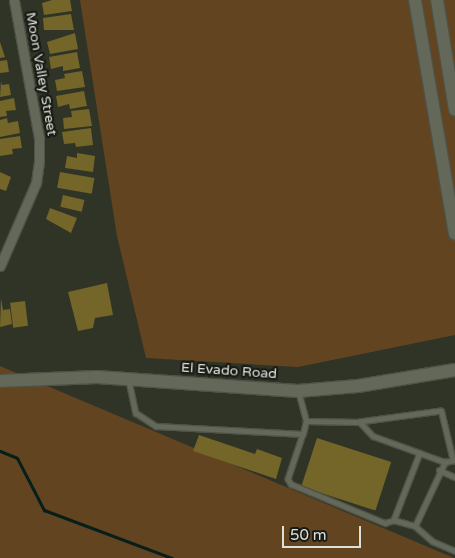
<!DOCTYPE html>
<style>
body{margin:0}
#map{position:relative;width:455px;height:558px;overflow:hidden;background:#2f3426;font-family:"Varela Round",sans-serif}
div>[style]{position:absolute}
.green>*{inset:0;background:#634421}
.stream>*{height:3px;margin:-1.5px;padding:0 1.5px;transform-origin:1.5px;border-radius:1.5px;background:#061f1a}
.building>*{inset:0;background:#746528;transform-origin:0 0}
.roads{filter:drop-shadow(1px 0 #4e5247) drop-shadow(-1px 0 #4e5247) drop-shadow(0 1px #4e5247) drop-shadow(0 -1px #4e5247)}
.lane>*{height:4.5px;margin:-2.25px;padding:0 2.25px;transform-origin:2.25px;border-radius:2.25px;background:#636859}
.street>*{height:9px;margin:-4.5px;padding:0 4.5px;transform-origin:4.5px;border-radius:4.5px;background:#636859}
.secondary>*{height:12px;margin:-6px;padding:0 6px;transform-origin:6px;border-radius:6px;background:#636859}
span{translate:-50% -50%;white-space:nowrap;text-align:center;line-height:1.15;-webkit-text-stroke:4.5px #181a14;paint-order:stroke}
.street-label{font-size:14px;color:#dde0d8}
.scale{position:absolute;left:282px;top:526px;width:79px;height:22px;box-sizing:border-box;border:2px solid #dde0d8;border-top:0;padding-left:6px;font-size:15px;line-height:18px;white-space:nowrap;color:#dde0d8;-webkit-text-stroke:4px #181a14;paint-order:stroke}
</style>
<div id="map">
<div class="green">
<div style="clip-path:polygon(80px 0,455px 0,455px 335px,298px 367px,146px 358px,117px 236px)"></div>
<div style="clip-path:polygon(0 366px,454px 558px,0 558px)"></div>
</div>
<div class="stream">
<div style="left:0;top:451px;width:18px;rotate:22deg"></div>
<div style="left:17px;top:458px;width:59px;rotate:62.6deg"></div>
<div style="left:44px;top:510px;width:137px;rotate:20.6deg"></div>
</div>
<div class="building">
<div style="clip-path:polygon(52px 0,70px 0,72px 11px,44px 15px,42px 3px)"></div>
<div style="clip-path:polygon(71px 14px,74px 30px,44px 30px,43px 18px)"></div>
<div style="clip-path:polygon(75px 33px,78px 49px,50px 54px,47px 42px)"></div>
<div style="clip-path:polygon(0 42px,5px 57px,0 58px)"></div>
<div style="clip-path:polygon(77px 52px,80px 68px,63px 71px,63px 66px,51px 69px,49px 57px)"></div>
<div style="clip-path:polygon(7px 60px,9px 72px,0 73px,0 61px)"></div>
<div style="clip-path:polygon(82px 71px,85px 87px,57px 91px,55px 80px,65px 78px,64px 74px)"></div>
<div style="clip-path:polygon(1px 81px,2px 85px,9px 84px,11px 95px,0 97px)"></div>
<div style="clip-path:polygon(84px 91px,87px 106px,70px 109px,69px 104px,58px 107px,56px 96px)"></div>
<div style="clip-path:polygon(14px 98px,16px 110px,6px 111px,7px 116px,0 117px,0 101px)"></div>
<div style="clip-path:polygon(89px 109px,92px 126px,64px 129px,63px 118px,72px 117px,71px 111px)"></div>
<div style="clip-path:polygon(7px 118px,8px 123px,18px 121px,20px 133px,0 137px,0 120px)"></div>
<div style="clip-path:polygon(91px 128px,93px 145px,76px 147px,75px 143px,64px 144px,62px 132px)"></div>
<div style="clip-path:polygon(20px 136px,22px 148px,12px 149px,13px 154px,0 156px,0 139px)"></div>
<div style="clip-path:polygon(77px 153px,95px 156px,93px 172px,65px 168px,67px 156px,77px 158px)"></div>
<div style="clip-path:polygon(0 172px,11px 177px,6px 191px,0 189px)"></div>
<div style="left:60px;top:172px;width:35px;height:16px;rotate:10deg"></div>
<div style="left:63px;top:195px;width:22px;height:12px;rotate:13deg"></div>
<div style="clip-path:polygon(50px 208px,77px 218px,71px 233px,46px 219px)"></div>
<div style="clip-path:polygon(107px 283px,113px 315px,95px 318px,93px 328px,78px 331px,68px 292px)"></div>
<div style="clip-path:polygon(1px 298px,3px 310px,10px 309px,12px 324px,0 327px)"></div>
<div style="left:25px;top:301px;width:25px;height:15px;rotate:83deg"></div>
<div style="clip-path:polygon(199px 435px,255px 454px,257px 449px,282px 458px,276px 479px,193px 451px)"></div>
<div style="left:317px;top:438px;width:78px;height:51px;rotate:18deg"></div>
</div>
<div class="roads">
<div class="lane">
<div style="left:129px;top:381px;width:33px;rotate:78deg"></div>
<div style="left:136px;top:413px;width:24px;rotate:33deg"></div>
<div style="left:156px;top:426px;width:147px;rotate:3.1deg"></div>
<div style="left:303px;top:434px;width:13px;rotate:-77deg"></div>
<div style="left:306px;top:421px;width:30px;rotate:-105deg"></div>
<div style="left:306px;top:421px;width:54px;rotate:1.1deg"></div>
<div style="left:303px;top:434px;width:47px;rotate:108.4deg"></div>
<div style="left:288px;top:479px;width:6px;rotate:59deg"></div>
<div style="left:291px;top:484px;width:102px;rotate:22.5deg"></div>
<div style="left:385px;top:523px;width:9px;rotate:-18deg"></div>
<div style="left:420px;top:453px;width:27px;rotate:20deg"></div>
<div style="left:453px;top:461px;width:51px;rotate:-103.5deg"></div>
<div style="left:441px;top:411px;width:82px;rotate:172.3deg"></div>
<div style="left:360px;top:422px;width:19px;rotate:47deg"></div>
<div style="left:373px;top:436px;width:50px;rotate:19.9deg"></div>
<div style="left:420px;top:453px;width:72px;rotate:111.2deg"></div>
<div style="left:394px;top:520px;width:22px;rotate:16deg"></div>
<div style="left:415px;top:526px;width:71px;rotate:-64.9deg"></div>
<div style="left:445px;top:462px;width:10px;rotate:-11deg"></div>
<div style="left:439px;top:470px;width:17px;rotate:24deg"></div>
<div style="left:415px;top:526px;width:23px;rotate:41deg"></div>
<div style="left:432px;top:541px;width:25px;rotate:23deg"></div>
</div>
<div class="street">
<div style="left:0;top:266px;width:90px;rotate:-66.6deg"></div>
<div style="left:36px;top:183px;width:22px;rotate:-82deg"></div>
<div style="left:39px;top:161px;width:23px;rotate:-90deg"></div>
<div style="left:39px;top:138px;width:140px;rotate:-100.3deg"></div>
</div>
<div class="secondary">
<div style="left:415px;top:0;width:237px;rotate:80.3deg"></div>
<div style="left:437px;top:0;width:111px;rotate:80.7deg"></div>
<div style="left:0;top:381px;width:97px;rotate:-2.4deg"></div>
<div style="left:97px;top:377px;width:201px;rotate:4deg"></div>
<div style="left:298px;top:391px;width:60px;rotate:-4.8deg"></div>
<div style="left:358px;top:386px;width:98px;rotate:-9.4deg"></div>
</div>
</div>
<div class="street-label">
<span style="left:41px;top:74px;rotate:80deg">Moon Valley Street</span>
<span style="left:229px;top:371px;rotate:4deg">El Evado Road</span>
</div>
<div class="scale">50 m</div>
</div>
